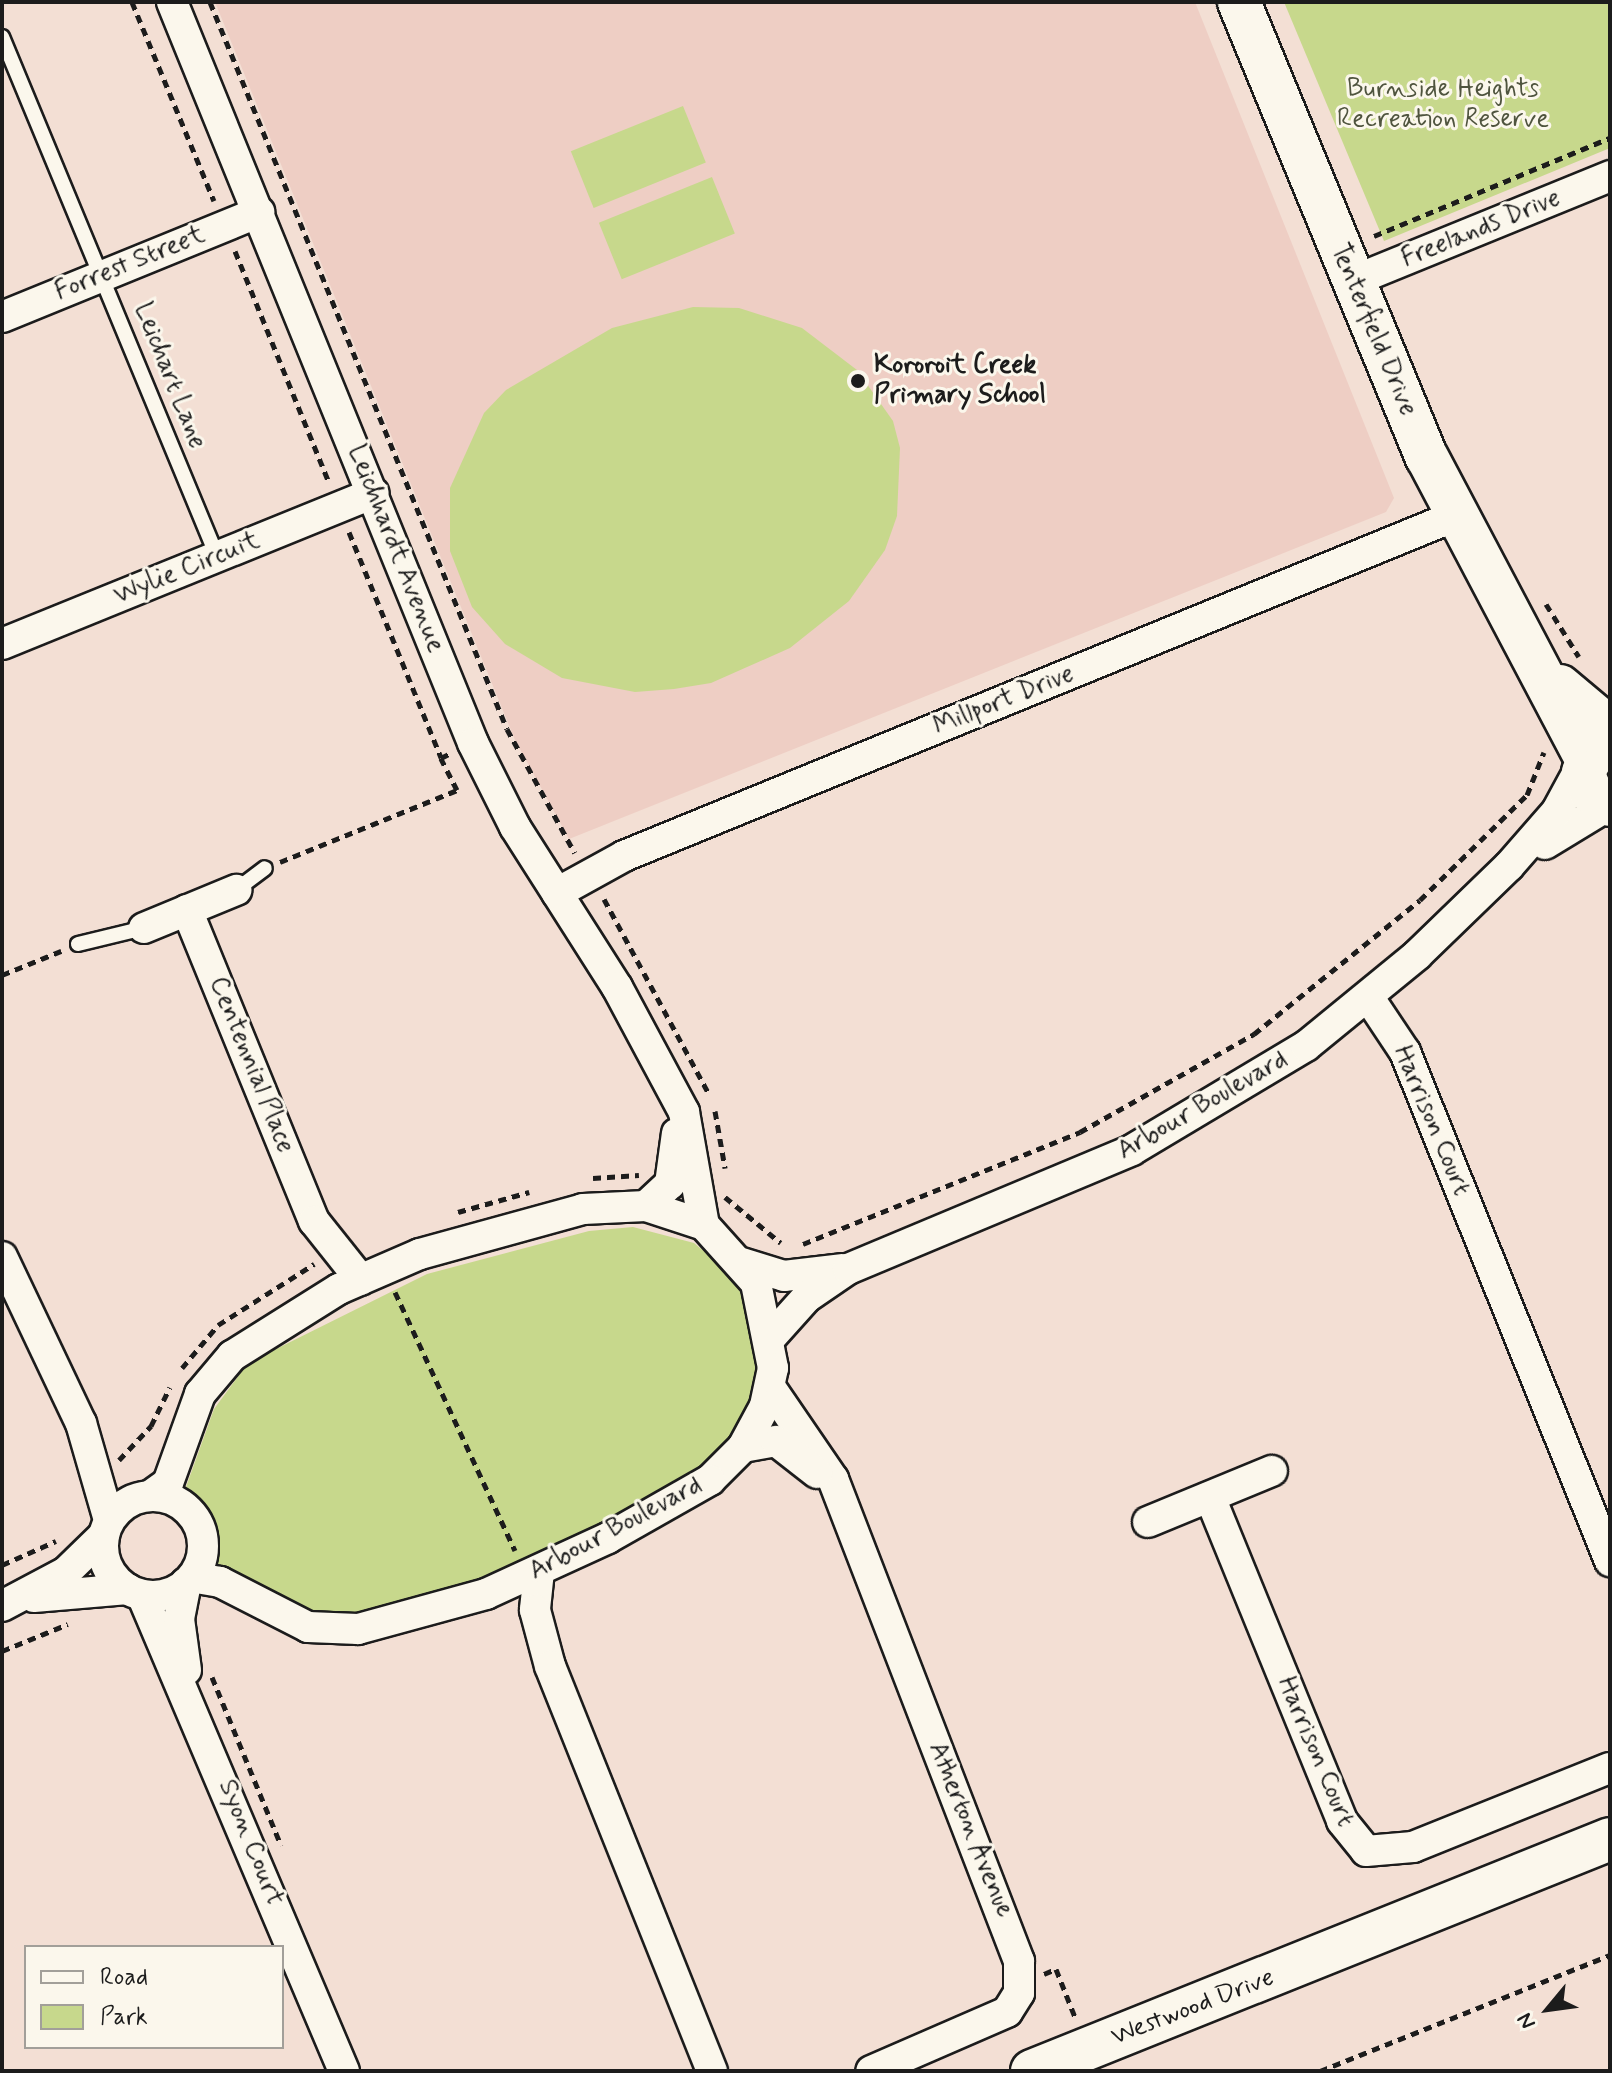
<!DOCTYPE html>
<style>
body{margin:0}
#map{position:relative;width:1612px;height:2073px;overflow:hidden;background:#f3dfd4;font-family:Mynerve,sans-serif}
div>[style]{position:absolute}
.built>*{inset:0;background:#eecec4}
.green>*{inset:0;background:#c7d88c;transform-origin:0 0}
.path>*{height:5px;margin-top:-2.5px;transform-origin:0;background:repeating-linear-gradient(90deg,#1c1c1c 0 8px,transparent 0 14px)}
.roads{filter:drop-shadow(2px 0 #1c1c1c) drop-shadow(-2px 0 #1c1c1c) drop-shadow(0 2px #1c1c1c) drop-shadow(0 -2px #1c1c1c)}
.lane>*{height:14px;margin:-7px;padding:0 7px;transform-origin:7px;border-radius:7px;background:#fbf7ec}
.street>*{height:30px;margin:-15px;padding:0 15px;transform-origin:15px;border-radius:15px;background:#fbf7ec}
.street>.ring{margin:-15px;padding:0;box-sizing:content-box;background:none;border:30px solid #fbf7ec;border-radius:50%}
.secondary>*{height:42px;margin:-21px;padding:0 21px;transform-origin:21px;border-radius:21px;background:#fbf7ec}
.dots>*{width:22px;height:22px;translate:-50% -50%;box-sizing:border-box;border:4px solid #fbf7ec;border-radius:50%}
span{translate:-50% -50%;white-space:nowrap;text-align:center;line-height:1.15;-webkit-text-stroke:6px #fbf7ec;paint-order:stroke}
.park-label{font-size:26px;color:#4f543e}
.street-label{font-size:26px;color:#1c1c1c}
.poi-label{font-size:26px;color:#1c1c1c;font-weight:700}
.left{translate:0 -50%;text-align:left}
.frame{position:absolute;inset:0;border:4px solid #1c1c1c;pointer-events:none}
.legend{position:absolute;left:24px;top:1945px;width:260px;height:104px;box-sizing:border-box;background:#fbf7ec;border:2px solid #a29f99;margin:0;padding:10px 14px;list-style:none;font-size:24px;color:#1c1c1c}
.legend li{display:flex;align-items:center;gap:16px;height:40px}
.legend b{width:40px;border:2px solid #a29f99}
.north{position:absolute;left:1508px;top:1969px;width:80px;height:80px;-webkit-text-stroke:6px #fbf7ec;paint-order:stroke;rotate:241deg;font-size:22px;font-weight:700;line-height:32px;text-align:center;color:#1c1c1c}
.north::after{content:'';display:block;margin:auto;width:28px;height:36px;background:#1c1c1c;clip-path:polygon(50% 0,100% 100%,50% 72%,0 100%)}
</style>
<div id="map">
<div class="built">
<div style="clip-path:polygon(215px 2px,1195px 2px,1394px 498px,1386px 512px,569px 839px,515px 740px)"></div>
</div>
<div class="green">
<div style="clip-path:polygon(1284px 2px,1610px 2px,1610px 148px,1384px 241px)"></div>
<div style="left:683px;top:106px;width:61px;height:121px;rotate:68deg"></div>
<div style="left:712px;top:177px;width:61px;height:122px;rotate:68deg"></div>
<div style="clip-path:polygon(693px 307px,739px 308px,802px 328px,857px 370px,893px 421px,900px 448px,897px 516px,885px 550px,849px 601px,790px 648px,711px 683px,674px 689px,635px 692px,562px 678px,505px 644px,472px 607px,450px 551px,450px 488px,484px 413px,506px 390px,612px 328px)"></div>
<div style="clip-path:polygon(633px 1227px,694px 1243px,740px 1281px,764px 1376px,724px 1459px,544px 1562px,342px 1625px,217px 1573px,210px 1526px,182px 1498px,214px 1409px,248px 1363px,427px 1274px,589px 1231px)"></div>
</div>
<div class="path">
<div style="left:132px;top:2px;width:215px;rotate:67.6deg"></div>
<div style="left:210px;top:2px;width:785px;rotate:67.78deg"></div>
<div style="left:507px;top:729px;width:141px;rotate:61.3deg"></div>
<div style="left:1374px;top:236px;width:256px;rotate:-22.6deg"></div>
<div style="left:235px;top:251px;width:249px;rotate:67.9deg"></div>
<div style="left:349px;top:532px;width:244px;rotate:67.8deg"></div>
<div style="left:1546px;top:604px;width:62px;rotate:58.1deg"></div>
<div style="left:280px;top:862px;width:191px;rotate:-22.1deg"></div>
<div style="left:457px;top:790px;width:36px;rotate:-117deg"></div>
<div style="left:441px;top:758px;width:11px;rotate:-27deg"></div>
<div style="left:604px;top:899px;width:221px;rotate:61.7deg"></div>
<div style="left:2px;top:975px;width:64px;rotate:-22.1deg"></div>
<div style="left:715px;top:1111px;width:58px;rotate:80deg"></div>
<div style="left:593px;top:1178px;width:46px;rotate:-3.7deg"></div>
<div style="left:725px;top:1197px;width:72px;rotate:39.4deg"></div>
<div style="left:458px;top:1212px;width:74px;rotate:-15.7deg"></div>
<div style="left:803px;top:1244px;width:299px;rotate:-22deg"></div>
<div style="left:1080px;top:1132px;width:200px;rotate:-29.4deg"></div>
<div style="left:1254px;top:1034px;width:213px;rotate:-38.9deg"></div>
<div style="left:1420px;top:900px;width:150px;rotate:-44.5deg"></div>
<div style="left:1527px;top:795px;width:46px;rotate:-68.4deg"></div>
<div style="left:395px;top:1292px;width:285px;rotate:65.1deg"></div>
<div style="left:182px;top:1368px;width:56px;rotate:-50.1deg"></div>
<div style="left:218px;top:1325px;width:114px;rotate:-32.4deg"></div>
<div style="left:119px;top:1460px;width:47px;rotate:-46.7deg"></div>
<div style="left:151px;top:1426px;width:43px;rotate:-64deg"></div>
<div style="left:2px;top:1565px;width:59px;rotate:-24deg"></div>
<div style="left:2px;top:1651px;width:71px;rotate:-22.2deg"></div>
<div style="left:212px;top:1677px;width:182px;rotate:67.7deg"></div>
<div style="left:1044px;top:1974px;width:13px;rotate:-23deg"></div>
<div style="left:1056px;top:1969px;width:52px;rotate:68.4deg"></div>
<div style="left:1320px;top:2071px;width:312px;rotate:-21.8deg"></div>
</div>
<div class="roads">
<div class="lane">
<div style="left:2px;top:37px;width:562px;rotate:67.5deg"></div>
<div style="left:236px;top:890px;width:36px;rotate:-37deg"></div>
<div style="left:78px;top:944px;width:68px;rotate:-13.6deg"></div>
</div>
<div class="street">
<div style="left:172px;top:2px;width:800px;rotate:67.89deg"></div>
<div style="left:473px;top:743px;width:94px;rotate:63.4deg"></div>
<div style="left:515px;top:827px;width:190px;rotate:57.5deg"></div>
<div style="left:617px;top:987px;width:142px;rotate:61.8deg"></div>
<div style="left:684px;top:1112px;width:115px;rotate:80deg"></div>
<div style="left:1353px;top:281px;width:278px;rotate:-22.2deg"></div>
<div style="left:2px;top:317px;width:278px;rotate:-22.2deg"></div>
<div style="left:2px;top:644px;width:401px;rotate:-22.1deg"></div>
<div style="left:1545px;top:844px;width:75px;rotate:-31.4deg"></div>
<div style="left:557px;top:893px;width:77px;rotate:-28.9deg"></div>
<div style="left:624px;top:856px;width:898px;rotate:-22.25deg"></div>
<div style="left:187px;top:910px;width:336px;rotate:67.8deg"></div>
<div style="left:314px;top:1221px;width:75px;rotate:51.5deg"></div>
<div style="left:144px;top:928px;width:100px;rotate:-22.4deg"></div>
<div style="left:1369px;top:998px;width:65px;rotate:56.3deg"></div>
<div style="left:1405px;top:1052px;width:549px;rotate:68.06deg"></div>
<div style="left:646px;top:1206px;width:33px;rotate:-43deg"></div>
<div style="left:670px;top:1184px;width:51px;rotate:-82.2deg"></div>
<div style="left:2px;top:1257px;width:184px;rotate:64.6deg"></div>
<div style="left:81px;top:1423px;width:101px;rotate:73.9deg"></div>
<div style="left:742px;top:1263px;width:44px;rotate:17.2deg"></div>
<div style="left:784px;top:1276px;width:58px;rotate:-6.9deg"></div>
<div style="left:772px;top:1336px;width:52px;rotate:-48.1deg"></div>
<div style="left:807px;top:1297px;width:50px;rotate:-34.3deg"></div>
<div style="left:848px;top:1269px;width:308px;rotate:-22.7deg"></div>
<div style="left:1132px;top:1150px;width:203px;rotate:-30.9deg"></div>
<div style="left:1306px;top:1046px;width:144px;rotate:-39.3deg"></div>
<div style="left:1417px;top:955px;width:128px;rotate:-44.1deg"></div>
<div style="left:1509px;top:866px;width:73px;rotate:-48.9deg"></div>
<div style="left:1557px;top:811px;width:57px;rotate:-61.6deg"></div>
<div style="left:770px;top:1387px;width:112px;rotate:55.6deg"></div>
<div style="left:833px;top:1479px;width:517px;rotate:68.9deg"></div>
<div style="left:1019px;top:1961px;width:32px;rotate:90deg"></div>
<div style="left:1019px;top:1993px;width:22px;rotate:122deg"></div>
<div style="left:1007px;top:2012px;width:148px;rotate:156.5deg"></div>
<div style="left:743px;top:1447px;width:34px;rotate:-10deg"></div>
<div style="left:776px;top:1441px;width:52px;rotate:38deg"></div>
<div style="left:150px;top:1496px;width:22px;rotate:-36deg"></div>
<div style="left:168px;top:1483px;width:95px;rotate:-70.2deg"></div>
<div style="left:200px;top:1394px;width:50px;rotate:-49.9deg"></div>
<div style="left:232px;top:1356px;width:126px;rotate:-32.1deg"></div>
<div style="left:339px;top:1289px;width:88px;rotate:-23.4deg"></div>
<div style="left:420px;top:1254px;width:169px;rotate:-15.4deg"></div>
<div style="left:583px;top:1209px;width:63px;rotate:-2.7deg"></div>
<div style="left:646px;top:1206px;width:61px;rotate:18.1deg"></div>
<div style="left:704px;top:1225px;width:78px;rotate:48.1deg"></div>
<div style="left:756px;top:1283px;width:87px;rotate:78.7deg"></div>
<div style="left:773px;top:1368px;width:39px;rotate:102deg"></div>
<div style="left:765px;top:1406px;width:47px;rotate:118.2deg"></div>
<div style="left:743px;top:1447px;width:47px;rotate:135deg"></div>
<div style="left:710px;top:1480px;width:117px;rotate:150.4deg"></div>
<div style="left:608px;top:1538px;width:134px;rotate:155.3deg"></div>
<div style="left:486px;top:1594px;width:133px;rotate:164.7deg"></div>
<div style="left:358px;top:1629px;width:50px;rotate:-177.7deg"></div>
<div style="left:308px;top:1627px;width:99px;rotate:-152.9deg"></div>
<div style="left:220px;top:1582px;width:28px;rotate:-170deg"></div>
<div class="ring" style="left:103px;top:1496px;width:70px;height:70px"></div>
<div style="left:1210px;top:1497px;width:350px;rotate:67.8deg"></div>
<div style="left:1342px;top:1821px;width:38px;rotate:51deg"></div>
<div style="left:1366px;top:1851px;width:47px;rotate:-4.9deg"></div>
<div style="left:1413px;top:1847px;width:212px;rotate:-21.9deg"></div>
<div style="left:1148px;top:1522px;width:134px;rotate:-22.4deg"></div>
<div style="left:539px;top:1571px;width:39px;rotate:96deg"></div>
<div style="left:535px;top:1610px;width:58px;rotate:75deg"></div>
<div style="left:550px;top:1666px;width:436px;rotate:68.2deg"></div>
<div style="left:142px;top:1595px;width:517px;rotate:67.01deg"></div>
<div style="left:34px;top:1597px;width:94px;rotate:-4.9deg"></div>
<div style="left:2px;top:1606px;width:72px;rotate:-28deg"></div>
<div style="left:66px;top:1572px;width:53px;rotate:-44.2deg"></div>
<div style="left:186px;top:1670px;width:51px;rotate:-97.8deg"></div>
<div style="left:179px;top:1619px;width:37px;rotate:-79deg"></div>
</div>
<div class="secondary">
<div style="left:1239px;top:2px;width:492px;rotate:67.6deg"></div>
<div style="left:1427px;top:457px;width:339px;rotate:62.2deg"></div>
<div style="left:1560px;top:686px;width:65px;rotate:40deg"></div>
<div style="left:1603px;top:738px;width:39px;rotate:120deg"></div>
<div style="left:1583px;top:772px;width:22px;rotate:68deg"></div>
<div style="left:1591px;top:792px;width:23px;rotate:34deg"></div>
<div style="left:1032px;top:2071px;width:623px;rotate:-21.87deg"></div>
</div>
</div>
<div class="dots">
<div style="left:858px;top:381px;background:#1c1c1c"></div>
</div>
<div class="park-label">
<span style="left:1443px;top:105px">Burnside Heights<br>Recreation Reserve</span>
</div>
<div class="street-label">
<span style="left:1481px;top:229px;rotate:-22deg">Freelands Drive</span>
<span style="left:130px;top:264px;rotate:-22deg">Forrest Street</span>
<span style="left:1373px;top:330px;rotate:67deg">Tenterfield Drive</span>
<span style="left:169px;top:376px;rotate:68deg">Leichart Lane</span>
<span style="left:395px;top:549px;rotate:68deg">Leichhardt Avenue</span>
<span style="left:187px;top:569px;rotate:-22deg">Wylie Circuit</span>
<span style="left:1004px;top:701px;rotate:-22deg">Millport Drive</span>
<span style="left:251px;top:1065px;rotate:68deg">Centennial Place</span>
<span style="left:1203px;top:1106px;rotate:-30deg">Arbour Boulevard</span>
<span style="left:1431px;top:1121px;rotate:67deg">Harrison Court</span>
<span style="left:616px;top:1529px;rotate:-28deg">Arbour Boulevard</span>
<span style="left:1315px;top:1752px;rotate:67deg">Harrison Court</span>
<span style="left:970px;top:1830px;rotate:68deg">Atherton Avenue</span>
<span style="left:250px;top:1843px;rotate:68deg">Syon Court</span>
<span style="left:1193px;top:2008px;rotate:-21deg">Westwood Drive</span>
</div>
<div class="poi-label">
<span class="left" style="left:874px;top:381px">Kororoit Creek<br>Primary School</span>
</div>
<div class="frame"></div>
<ul class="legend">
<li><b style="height:10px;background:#fbf7ec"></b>Road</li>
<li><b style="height:22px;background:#c7d88c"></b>Park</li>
</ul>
<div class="north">N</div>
</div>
